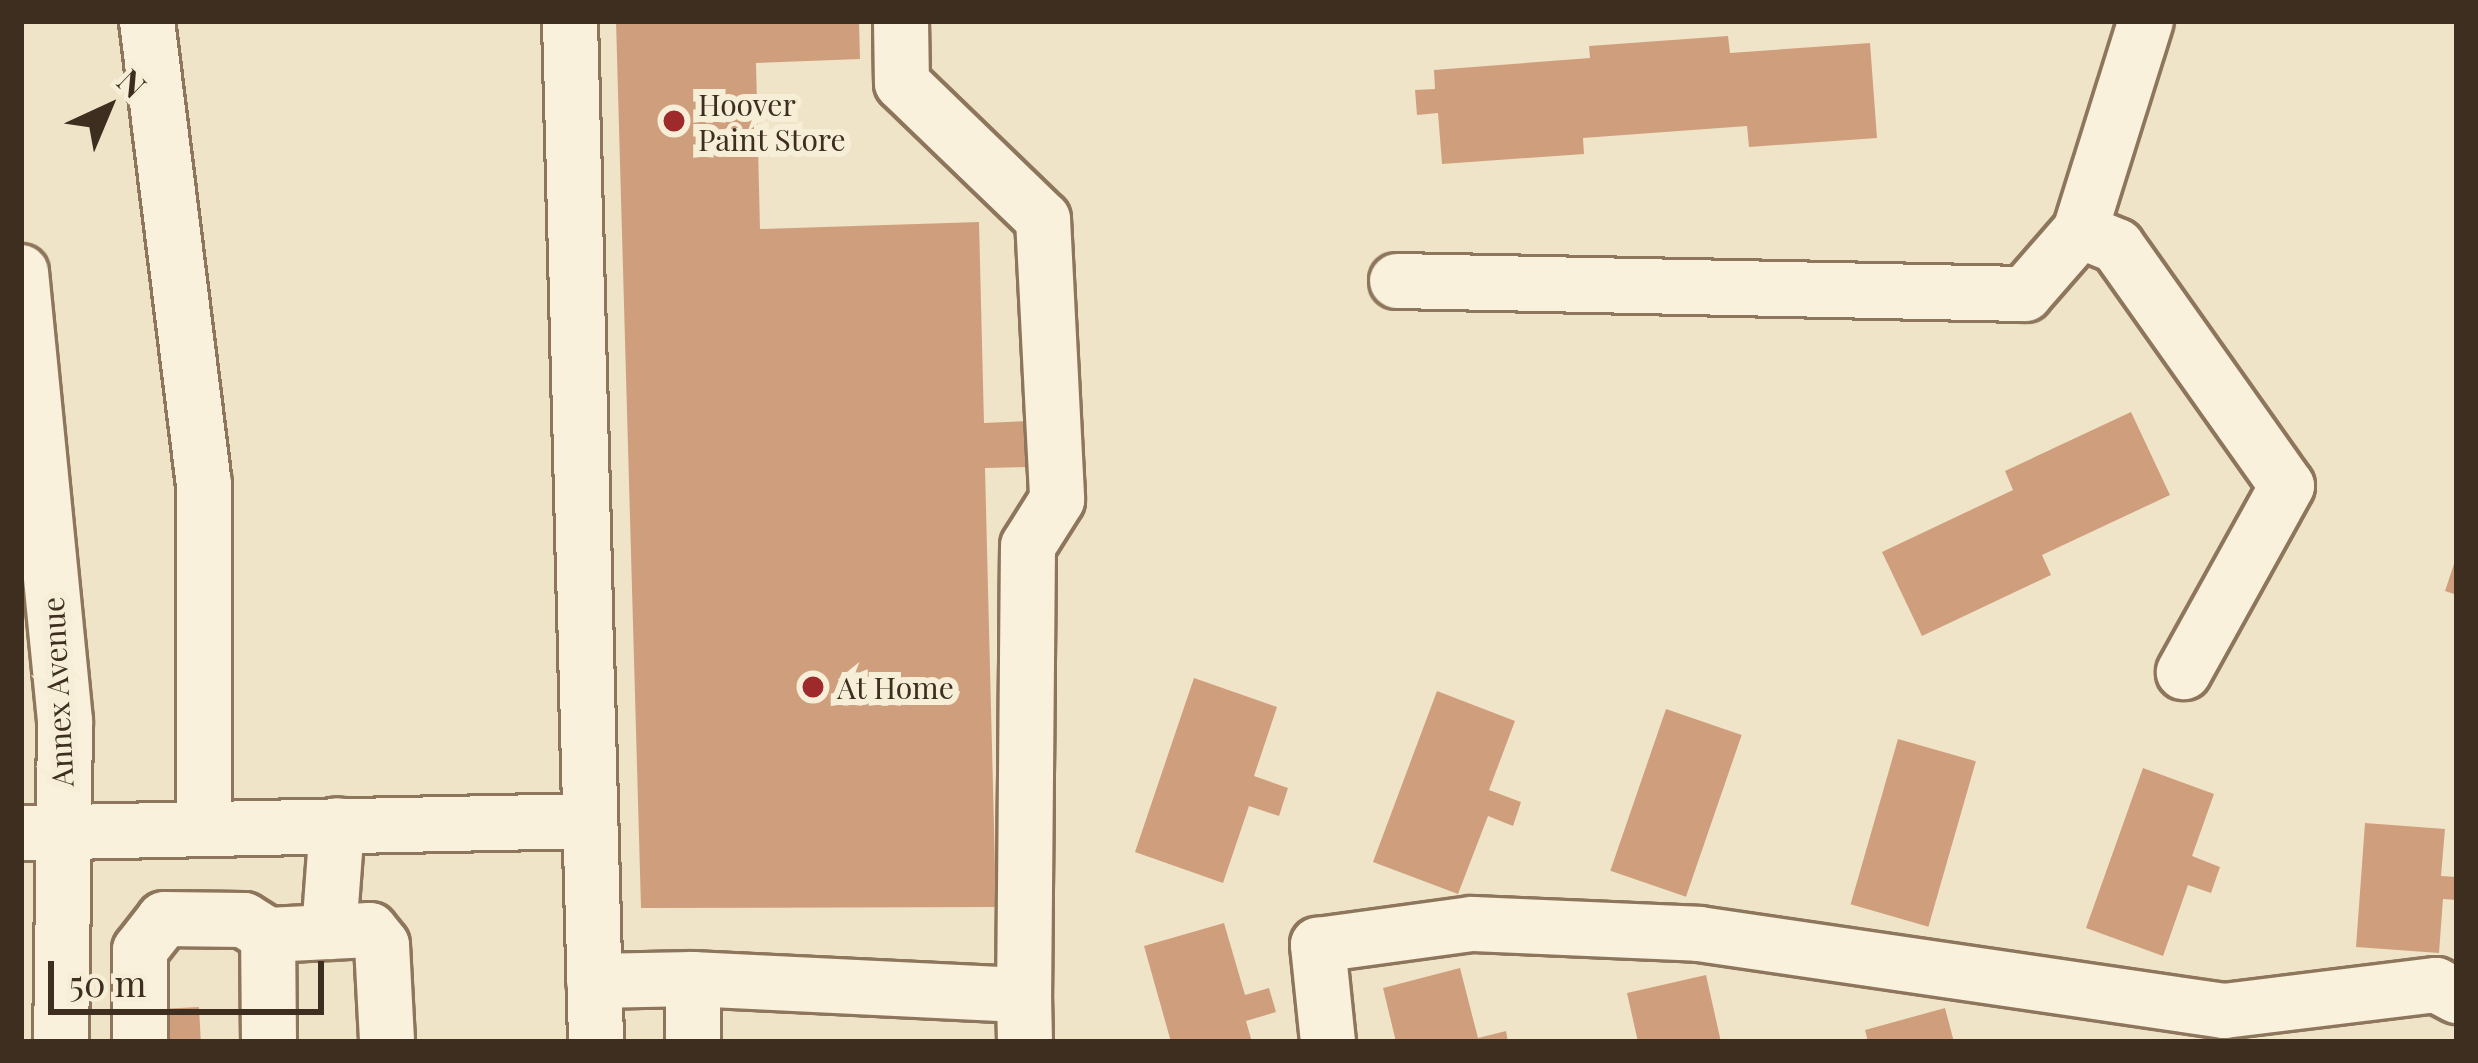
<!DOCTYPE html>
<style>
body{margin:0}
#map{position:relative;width:2478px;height:1063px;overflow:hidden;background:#f0e4c8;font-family:"Playfair Display",serif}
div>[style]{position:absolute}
.building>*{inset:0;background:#cf9f7d;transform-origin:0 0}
.roads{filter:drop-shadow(3px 0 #8d765c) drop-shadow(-3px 0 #8d765c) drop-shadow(0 3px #8d765c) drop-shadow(0 -3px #8d765c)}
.minor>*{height:54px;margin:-27px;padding:0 27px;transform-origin:27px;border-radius:27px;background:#faf1dc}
.dots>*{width:33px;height:33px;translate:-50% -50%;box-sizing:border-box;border:6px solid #f7eed8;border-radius:50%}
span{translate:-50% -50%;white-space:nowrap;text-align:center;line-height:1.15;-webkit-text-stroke:12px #f7eed8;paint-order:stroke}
.poi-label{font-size:30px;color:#3d2e20}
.left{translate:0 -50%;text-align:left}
.street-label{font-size:30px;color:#3d2e20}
.frame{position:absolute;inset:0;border:24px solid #3d2e20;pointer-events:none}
.north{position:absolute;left:48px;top:48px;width:120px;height:120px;-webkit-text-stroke:9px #f7eed8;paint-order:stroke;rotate:44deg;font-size:33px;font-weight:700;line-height:48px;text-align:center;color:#3d2e20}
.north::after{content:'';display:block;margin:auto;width:42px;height:54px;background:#3d2e20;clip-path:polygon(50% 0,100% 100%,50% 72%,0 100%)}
.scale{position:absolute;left:48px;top:961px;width:276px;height:54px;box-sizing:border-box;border:6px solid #3d2e20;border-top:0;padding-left:15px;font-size:36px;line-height:42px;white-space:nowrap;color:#3d2e20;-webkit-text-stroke:9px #f7eed8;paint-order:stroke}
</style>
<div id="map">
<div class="building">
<div style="clip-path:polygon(616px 21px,859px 21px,860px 59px,756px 63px,760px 229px,979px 222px,984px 423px,1030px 421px,1031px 467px,985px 468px,996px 907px,641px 908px)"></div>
<div style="clip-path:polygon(1728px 36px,1730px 53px,1870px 43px,1877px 138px,1749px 147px,1747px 126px,1583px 138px,1584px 154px,1442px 164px,1438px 113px,1417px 115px,1415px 90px,1435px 89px,1434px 70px,1590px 58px,1589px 46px)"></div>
<div style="clip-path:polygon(2131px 412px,2170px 495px,2042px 555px,2051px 575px,1922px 636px,1882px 552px,2013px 490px,2005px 471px)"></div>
<div style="clip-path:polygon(2456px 558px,2457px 558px,2457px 595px,2445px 591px)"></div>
<div style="clip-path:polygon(1194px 678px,1277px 707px,1254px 776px,1288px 788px,1279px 816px,1249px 806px,1223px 883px,1135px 852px)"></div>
<div style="clip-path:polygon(1437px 691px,1515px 721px,1489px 790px,1521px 802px,1513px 826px,1488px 816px,1458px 894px,1373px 862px)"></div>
<div style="left:1666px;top:709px;width:80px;height:171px;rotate:19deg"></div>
<div style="left:1898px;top:739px;width:81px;height:172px;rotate:16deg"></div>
<div style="clip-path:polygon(2143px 768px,2214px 794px,2192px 856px,2220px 867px,2211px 893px,2188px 885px,2163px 956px,2086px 928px)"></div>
<div style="clip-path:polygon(2365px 823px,2445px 829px,2441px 876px,2457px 877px,2457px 900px,2443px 899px,2439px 953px,2356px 947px)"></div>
<div style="clip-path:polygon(1224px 923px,1245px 995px,1269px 988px,1276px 1012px,1246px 1021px,1252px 1042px,1171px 1042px,1144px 946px)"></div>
<div style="clip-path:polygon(1460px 968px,1478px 1038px,1506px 1031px,1508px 1042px,1396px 1042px,1383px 988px)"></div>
<div style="clip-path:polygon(1706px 975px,1721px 1042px,1638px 1042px,1627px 993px)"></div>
<div style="left:199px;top:1007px;width:35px;height:59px;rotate:87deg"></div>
<div style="clip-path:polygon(1945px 1008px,1954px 1042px,1868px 1042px,1865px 1030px)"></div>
</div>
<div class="roads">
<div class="minor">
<div style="left:147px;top:21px;width:466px;rotate:83deg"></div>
<div style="left:204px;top:483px;width:345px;rotate:90deg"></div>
<div style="left:570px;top:21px;width:1021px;rotate:88.54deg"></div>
<div style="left:901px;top:21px;width:62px;rotate:89.1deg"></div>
<div style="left:902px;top:83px;width:196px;rotate:44deg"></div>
<div style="left:1043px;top:219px;width:281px;rotate:87.1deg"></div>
<div style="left:1057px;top:500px;width:54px;rotate:122.2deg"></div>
<div style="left:1028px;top:546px;width:449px;rotate:90.5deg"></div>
<div style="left:2080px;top:231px;width:40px;rotate:22deg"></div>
<div style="left:2117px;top:246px;width:294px;rotate:54.7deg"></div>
<div style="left:2287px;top:486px;width:213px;rotate:119deg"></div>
<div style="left:21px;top:272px;width:451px;rotate:84.4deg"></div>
<div style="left:65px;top:721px;width:321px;rotate:90.7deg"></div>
<div style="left:1397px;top:281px;width:628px;rotate:1.19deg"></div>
<div style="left:2025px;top:294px;width:84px;rotate:-48.9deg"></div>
<div style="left:2080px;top:231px;width:220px;rotate:-72.6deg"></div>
<div style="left:21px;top:833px;width:569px;rotate:-1.21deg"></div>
<div style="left:329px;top:932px;width:41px;rotate:-2.8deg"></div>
<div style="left:370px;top:930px;width:19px;rotate:51deg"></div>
<div style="left:382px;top:945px;width:97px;rotate:87deg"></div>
<div style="left:594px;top:981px;width:99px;rotate:-1.2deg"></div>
<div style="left:140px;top:1042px;width:92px;rotate:-90deg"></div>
<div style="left:140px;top:950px;width:39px;rotate:-52deg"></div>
<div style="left:164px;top:919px;width:80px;rotate:0.7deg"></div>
<div style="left:244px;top:920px;width:28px;rotate:32deg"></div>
<div style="left:269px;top:1042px;width:107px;rotate:-90.5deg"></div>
<div style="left:268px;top:935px;width:61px;rotate:-2.8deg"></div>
<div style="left:329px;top:932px;width:107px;rotate:-85.7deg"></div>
<div style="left:693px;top:1042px;width:63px;rotate:-90deg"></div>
<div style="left:693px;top:979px;width:331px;rotate:2.8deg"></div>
<div style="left:1024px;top:995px;width:47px;rotate:88.8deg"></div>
<div style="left:1328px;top:1042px;width:98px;rotate:-95.9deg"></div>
<div style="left:1318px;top:945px;width:155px;rotate:-7.8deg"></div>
<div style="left:1472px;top:924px;width:227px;rotate:2.5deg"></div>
<div style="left:1699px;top:934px;width:531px;rotate:8.34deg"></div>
<div style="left:2224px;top:1011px;width:214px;rotate:-7deg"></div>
<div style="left:2436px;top:985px;width:24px;rotate:28deg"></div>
</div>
</div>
<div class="dots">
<div style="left:674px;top:121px;background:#9e2a2b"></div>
<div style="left:813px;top:687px;background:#9e2a2b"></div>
</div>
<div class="poi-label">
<span class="left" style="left:698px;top:121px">Hoover<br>Paint Store</span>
<span class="left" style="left:837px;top:687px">At Home</span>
</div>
<div class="street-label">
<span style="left:57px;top:692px;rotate:-93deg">Annex Avenue</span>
</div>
<div class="frame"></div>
<div class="north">N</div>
<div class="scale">50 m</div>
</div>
